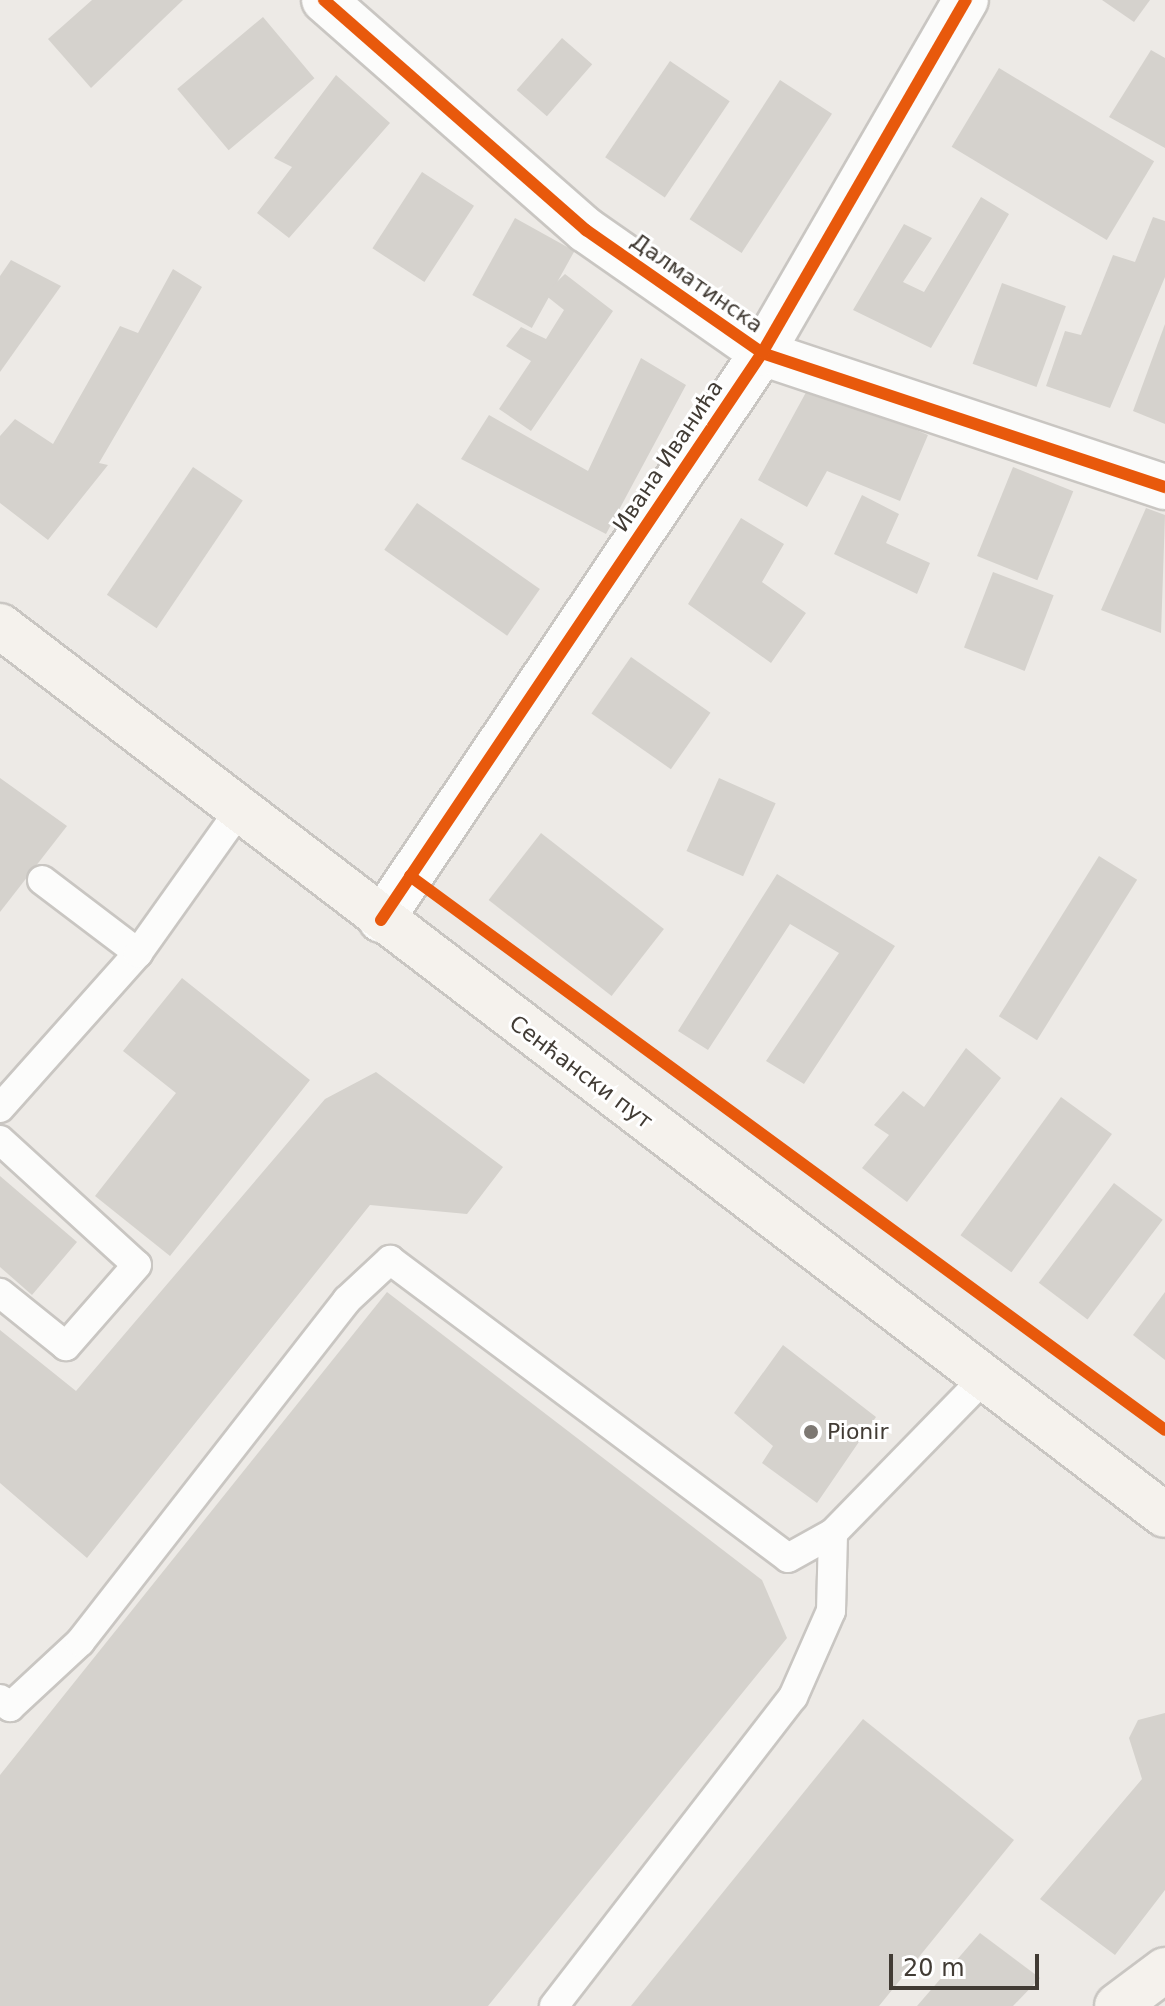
<!DOCTYPE html>
<meta charset="utf-8">
<style>
body{margin:0}
#map{position:relative;width:1165px;height:2006px;overflow:hidden;background:#edeae6;font-family:"DejaVu Sans",sans-serif}
div>[style]{position:absolute}
.building>*{inset:0;background:#d5d2cd;transform-origin:0 0}
.roads{filter:drop-shadow(2px 0 #c9c6c2) drop-shadow(-2px 0 #c9c6c2) drop-shadow(0 2px #c9c6c2) drop-shadow(0 -2px #c9c6c2)}
.lane>*{height:28px;margin:-14px;padding:0 14px;transform-origin:14px;border-radius:14px;background:#fcfcfb}
.street>*{height:44px;margin:-22px;padding:0 22px;transform-origin:22px;border-radius:22px;background:#fcfcfb}
.secondary>*{height:44px;margin:-22px;padding:0 22px;transform-origin:22px;border-radius:22px;background:#f5f2ed}
.cycleway>*{height:12px;margin:-6px;padding:0 6px;transform-origin:6px;border-radius:6px;background:#e8590c}
.dots>*{width:22px;height:22px;translate:-50% -50%;box-sizing:border-box;border:4px solid #fff;border-radius:50%}
span{translate:-50% -50%;white-space:nowrap;text-align:center;line-height:1.15;-webkit-text-stroke:6px #fff;paint-order:stroke}
.street-label{font-size:22px;color:#413b34}
.poi-label{font-size:22px;color:#413b34}
.left{translate:0 -50%;text-align:left}
.scale{position:absolute;left:889px;top:1954px;width:150px;height:36px;box-sizing:border-box;border:4px solid #413b34;border-top:0;padding-left:10px;font-size:24px;line-height:28px;white-space:nowrap;color:#413b34;-webkit-text-stroke:6px #fff;paint-order:stroke}
</style>
<div id="map">
<div class="building">
<div style="clip-path:polygon(92px 0,183px 0,91px 88px,48px 39px)"></div>
<div style="clip-path:polygon(1102px 0,1150px 0,1134px 22px)"></div>
<div style="left:263px;top:17px;width:80px;height:112px;rotate:50deg"></div>
<div style="left:562px;top:38px;width:40px;height:69px;rotate:41deg"></div>
<div style="clip-path:polygon(1151px 50px,1165px 58px,1165px 148px,1109px 117px)"></div>
<div style="left:670px;top:61px;width:72px;height:116px;rotate:34deg"></div>
<div style="left:999px;top:68px;width:181px;height:92px;rotate:31deg"></div>
<div style="clip-path:polygon(336px 75px,390px 123px,289px 238px,257px 213px,292px 167px,274px 158px)"></div>
<div style="left:780px;top:80px;width:62px;height:166px;rotate:33deg"></div>
<div style="left:422px;top:172px;width:62px;height:91px;rotate:33deg"></div>
<div style="clip-path:polygon(981px 197px,1009px 214px,931px 348px,853px 310px,904px 224px,932px 238px,903px 282px,924px 292px)"></div>
<div style="clip-path:polygon(1153px 217px,1165px 221px,1165px 277px,1110px 408px,1046px 386px,1065px 331px,1081px 335px,1113px 255px,1135px 262px)"></div>
<div style="left:515px;top:218px;width:68px;height:88px;rotate:29deg"></div>
<div style="clip-path:polygon(11px 260px,61px 286px,0 372px,0 276px)"></div>
<div style="clip-path:polygon(173px 269px,202px 287px,99px 463px,108px 465px,48px 540px,0 503px,0 436px,15px 419px,53px 444px,120px 326px,138px 333px)"></div>
<div style="clip-path:polygon(565px 274px,613px 311px,531px 431px,499px 409px,531px 361px,506px 346px,521px 327px,546px 339px,564px 310px,544px 294px)"></div>
<div style="left:1002px;top:283px;width:68px;height:86px;rotate:20deg"></div>
<div style="clip-path:polygon(1165px 324px,1165px 424px,1133px 411px)"></div>
<div style="clip-path:polygon(641px 358px,686px 385px,606px 534px,461px 459px,489px 415px,588px 471px)"></div>
<div style="clip-path:polygon(810px 385px,928px 435px,900px 501px,827px 471px,807px 507px,758px 480px)"></div>
<div style="left:193px;top:467px;width:60px;height:154px;rotate:34deg"></div>
<div style="left:1013px;top:467px;width:65px;height:96px;rotate:22deg"></div>
<div style="clip-path:polygon(862px 495px,899px 514px,886px 543px,930px 563px,917px 594px,834px 554px)"></div>
<div style="left:417px;top:503px;width:150px;height:57px;rotate:35deg"></div>
<div style="clip-path:polygon(1146px 508px,1165px 515px,1161px 633px,1101px 610px)"></div>
<div style="clip-path:polygon(741px 518px,784px 544px,762px 582px,806px 613px,771px 663px,688px 604px)"></div>
<div style="left:993px;top:572px;width:65px;height:81px;rotate:21deg"></div>
<div style="left:631px;top:657px;width:97px;height:69px;rotate:35deg"></div>
<div style="clip-path:polygon(0 778px,67px 826px,0 912px)"></div>
<div style="left:719px;top:778px;width:62px;height:80px;rotate:24deg"></div>
<div style="left:541px;top:833px;width:156px;height:85px;rotate:38deg"></div>
<div style="left:1099px;top:856px;width:45px;height:189px;rotate:32deg"></div>
<div style="clip-path:polygon(777px 874px,895px 946px,804px 1084px,766px 1061px,839px 953px,790px 924px,708px 1050px,678px 1031px)"></div>
<div style="clip-path:polygon(182px 978px,310px 1080px,170px 1256px,95px 1196px,176px 1093px,123px 1051px)"></div>
<div style="clip-path:polygon(966px 1048px,1001px 1078px,907px 1202px,862px 1168px,889px 1135px,874px 1125px,903px 1091px,924px 1107px)"></div>
<div style="clip-path:polygon(376px 1072px,503px 1167px,467px 1214px,370px 1205px,87px 1558px,0 1483px,0 1330px,76px 1391px,325px 1099px)"></div>
<div style="left:1061px;top:1097px;width:63px;height:171px;rotate:36deg"></div>
<div style="clip-path:polygon(0 1176px,77px 1242px,32px 1295px,0 1267px)"></div>
<div style="left:1114px;top:1183px;width:61px;height:125px;rotate:37deg"></div>
<div style="clip-path:polygon(387px 1292px,762px 1580px,787px 1638px,488px 2006px,0 2006px,0 1775px)"></div>
<div style="clip-path:polygon(1165px 1292px,1165px 1360px,1133px 1335px)"></div>
<div style="clip-path:polygon(783px 1345px,876px 1417px,817px 1503px,762px 1463px,773px 1446px,734px 1413px)"></div>
<div style="clip-path:polygon(1165px 1713px,1165px 1890px,1115px 1955px,1040px 1899px,1142px 1779px,1129px 1738px,1138px 1720px)"></div>
<div style="clip-path:polygon(863px 1719px,1014px 1840px,879px 2006px,631px 2006px)"></div>
<div style="clip-path:polygon(980px 1933px,1040px 1978px,1013px 2006px,917px 2006px)"></div>
</div>
<div class="roads">
<div class="lane">
<div style="left:42px;top:880px;width:121px;rotate:37.2deg"></div>
<div style="left:0;top:1108px;width:208px;rotate:-48.3deg"></div>
<div style="left:138px;top:953px;width:174px;rotate:-54.6deg"></div>
<div style="left:0;top:1140px;width:185px;rotate:42.4deg"></div>
<div style="left:137px;top:1265px;width:108px;rotate:131.2deg"></div>
<div style="left:66px;top:1346px;width:85px;rotate:-141.2deg"></div>
<div style="left:0;top:1699px;width:13px;rotate:39deg"></div>
<div style="left:10px;top:1707px;width:96px;rotate:-42.9deg"></div>
<div style="left:80px;top:1642px;width:434px;rotate:-52deg"></div>
<div style="left:347px;top:1300px;width:59px;rotate:-42.9deg"></div>
<div style="left:390px;top:1260px;width:497px;rotate:36.8deg"></div>
<div style="left:788px;top:1558px;width:51px;rotate:-29.1deg"></div>
<div style="left:833px;top:1533px;width:216px;rotate:-45.7deg"></div>
<div style="left:554px;top:2006px;width:391px;rotate:-52.3deg"></div>
<div style="left:793px;top:1697px;width:94px;rotate:-66.2deg"></div>
<div style="left:831px;top:1611px;width:78px;rotate:-88.5deg"></div>
</div>
<div class="street">
<div style="left:324px;top:0;width:349px;rotate:41.3deg"></div>
<div style="left:586px;top:230px;width:215px;rotate:34.9deg"></div>
<div style="left:762px;top:353px;width:425px;rotate:18.4deg"></div>
<div style="left:381px;top:920px;width:683px;rotate:-56.1deg"></div>
<div style="left:762px;top:353px;width:408px;rotate:-60deg"></div>
</div>
<div class="secondary">
<div style="left:0;top:626px;width:1465px;rotate:37.35deg"></div>
<div style="left:1117px;top:2006px;width:60px;rotate:-36.9deg"></div>
</div>
</div>
<div class="cycleway">
<div style="left:324px;top:0;width:349px;rotate:41.3deg"></div>
<div style="left:586px;top:230px;width:215px;rotate:34.9deg"></div>
<div style="left:762px;top:353px;width:425px;rotate:18.4deg"></div>
<div style="left:410px;top:876px;width:936px;rotate:36.27deg"></div>
<div style="left:381px;top:920px;width:683px;rotate:-56.1deg"></div>
<div style="left:762px;top:353px;width:408px;rotate:-60deg"></div>
</div>
<div class="dots">
<div style="left:811px;top:1432px;background:#7d7872"></div>
</div>
<div class="street-label">
<span style="left:697px;top:283px;rotate:35deg">Далматинска</span>
<span style="left:668px;top:456px;rotate:-56deg">Ивана Иванића</span>
<span style="left:581px;top:1072px;rotate:37deg">Сенћански пут</span>
</div>
<div class="poi-label">
<span class="left" style="left:827px;top:1432px">Pionir</span>
</div>
<div class="scale">20 m</div>
</div>
